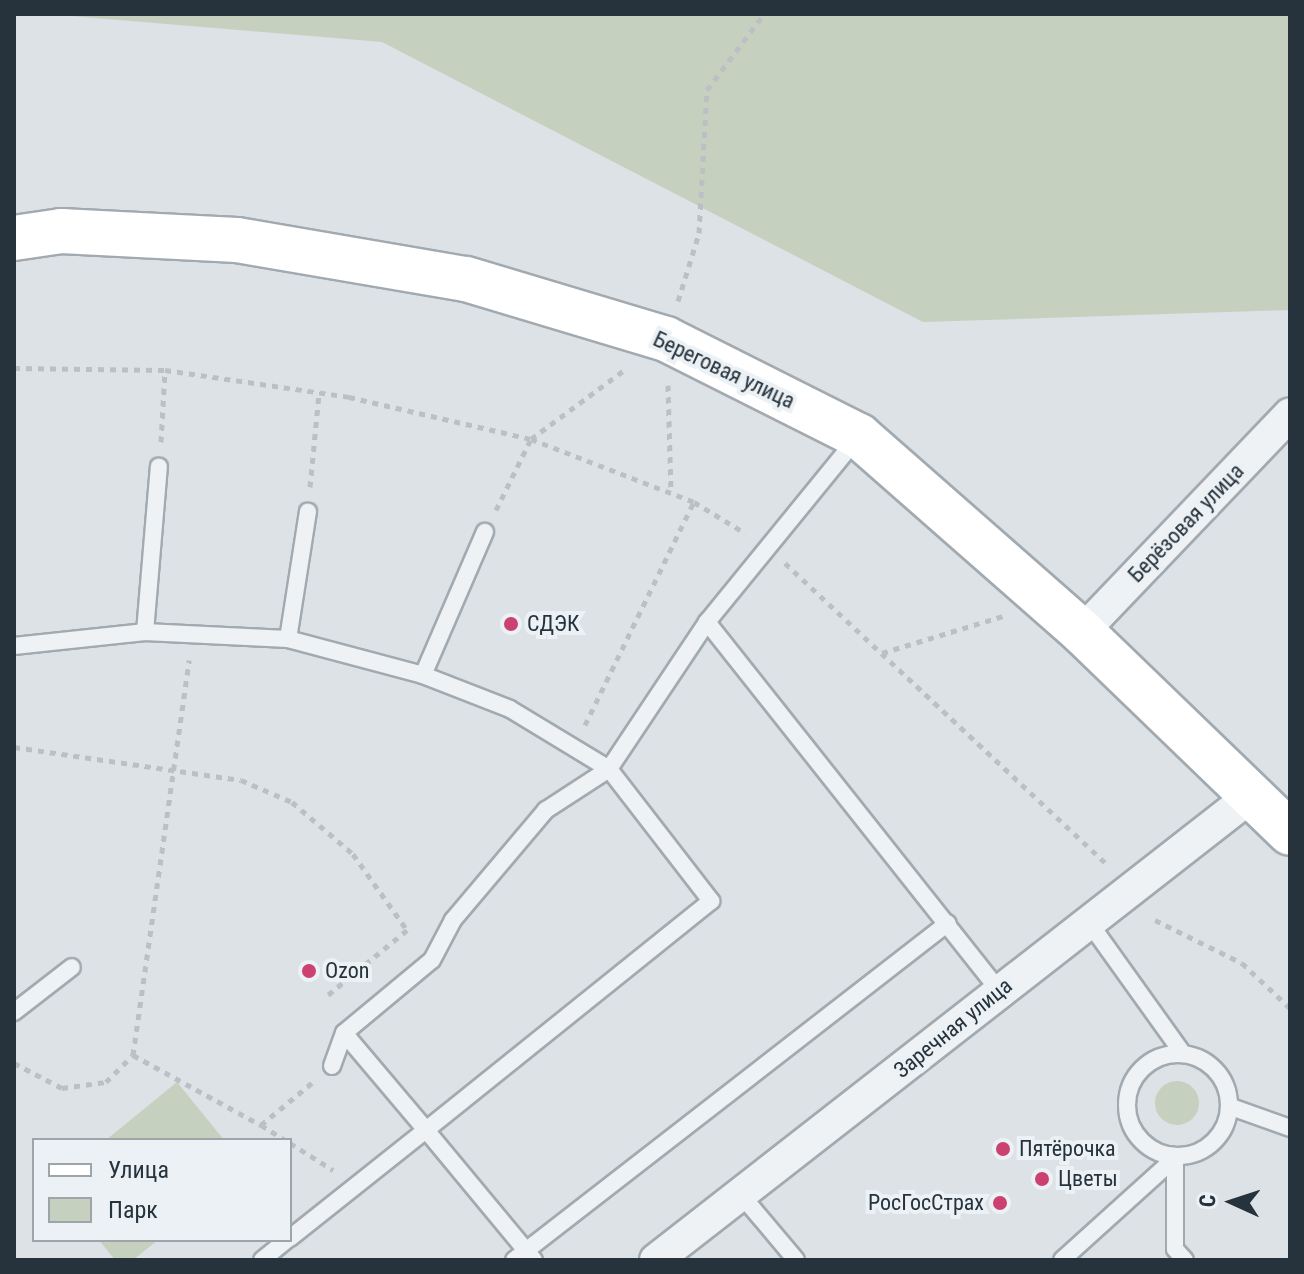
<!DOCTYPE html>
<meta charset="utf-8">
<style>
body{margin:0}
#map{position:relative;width:1304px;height:1274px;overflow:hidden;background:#dce2e6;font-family:"Roboto Condensed",sans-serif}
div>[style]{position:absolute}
.green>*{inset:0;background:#c6d0be}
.round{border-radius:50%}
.path>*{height:5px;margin-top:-2.5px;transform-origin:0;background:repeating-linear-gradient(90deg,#bbc0c5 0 6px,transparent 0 12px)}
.roads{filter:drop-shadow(2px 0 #a2aab0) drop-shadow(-2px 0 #a2aab0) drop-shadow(0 2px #a2aab0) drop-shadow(0 -2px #a2aab0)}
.lane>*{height:16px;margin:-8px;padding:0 8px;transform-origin:8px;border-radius:8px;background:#eff2f5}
.lane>.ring{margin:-8px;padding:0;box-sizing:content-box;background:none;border:16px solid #eff2f5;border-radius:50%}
.street>*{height:32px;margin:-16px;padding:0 16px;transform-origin:16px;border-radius:16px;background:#eff2f5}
.secondary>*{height:44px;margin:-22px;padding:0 22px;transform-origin:22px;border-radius:22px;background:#fff}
.dots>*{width:22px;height:22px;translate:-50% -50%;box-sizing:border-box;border:4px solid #ebf1f4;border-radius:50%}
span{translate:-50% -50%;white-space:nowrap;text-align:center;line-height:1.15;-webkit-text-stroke:8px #ebf1f4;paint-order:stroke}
.street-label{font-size:22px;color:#26323c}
.poi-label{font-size:22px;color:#26323c}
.left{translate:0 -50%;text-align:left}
.right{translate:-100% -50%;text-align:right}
.frame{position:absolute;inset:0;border:16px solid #26323c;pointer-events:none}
.legend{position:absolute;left:32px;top:1138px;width:260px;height:104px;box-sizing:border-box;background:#ebf1f4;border:2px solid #9ca5aa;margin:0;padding:10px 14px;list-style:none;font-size:24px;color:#26323c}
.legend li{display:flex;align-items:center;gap:16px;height:40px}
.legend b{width:40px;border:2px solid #9ca5aa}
.north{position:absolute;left:1192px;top:1162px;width:80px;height:80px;-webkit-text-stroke:6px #ebf1f4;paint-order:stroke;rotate:273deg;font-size:22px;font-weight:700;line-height:32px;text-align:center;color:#26323c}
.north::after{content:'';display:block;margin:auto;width:28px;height:36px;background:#26323c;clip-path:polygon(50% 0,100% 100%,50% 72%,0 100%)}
</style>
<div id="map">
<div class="green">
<div style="clip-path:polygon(48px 14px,1290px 14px,1290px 310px,923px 322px,382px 42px)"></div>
<div class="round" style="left:1155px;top:1081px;width:44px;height:44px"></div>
<div style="clip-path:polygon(177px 1082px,224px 1140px,106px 1140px)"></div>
<div style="clip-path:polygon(99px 1240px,158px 1240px,133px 1260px,115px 1260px)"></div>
</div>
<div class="path">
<div style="left:678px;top:301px;width:71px;rotate:-72.8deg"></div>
<div style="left:699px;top:233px;width:143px;rotate:-86.8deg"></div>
<div style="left:707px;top:90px;width:95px;rotate:-53.1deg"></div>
<div style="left:14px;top:368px;width:151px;rotate:0.8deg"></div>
<div style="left:165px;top:370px;width:186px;rotate:8.3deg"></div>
<div style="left:349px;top:397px;width:187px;rotate:13deg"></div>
<div style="left:531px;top:439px;width:175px;rotate:21.1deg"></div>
<div style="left:694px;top:502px;width:60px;rotate:31.3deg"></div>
<div style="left:668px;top:385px;width:107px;rotate:88.4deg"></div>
<div style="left:161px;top:442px;width:72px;rotate:-86.8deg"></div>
<div style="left:310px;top:487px;width:93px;rotate:-84.5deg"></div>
<div style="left:496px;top:510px;width:79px;rotate:-63.8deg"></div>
<div style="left:531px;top:439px;width:119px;rotate:-36.5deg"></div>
<div style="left:785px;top:563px;width:442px;rotate:43.1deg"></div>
<div style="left:882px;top:653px;width:127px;rotate:-17deg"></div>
<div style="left:585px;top:725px;width:248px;rotate:-64deg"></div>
<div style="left:14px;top:747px;width:229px;rotate:8.3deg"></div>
<div style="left:241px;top:780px;width:56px;rotate:23.3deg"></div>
<div style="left:292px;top:802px;width:80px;rotate:40.4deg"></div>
<div style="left:353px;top:854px;width:93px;rotate:54.6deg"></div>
<div style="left:407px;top:930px;width:102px;rotate:140.6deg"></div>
<div style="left:1155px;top:920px;width:97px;rotate:26.3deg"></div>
<div style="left:1242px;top:963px;width:66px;rotate:43.2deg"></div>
<div style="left:133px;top:1055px;width:399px;rotate:-81.9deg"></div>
<div style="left:14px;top:1063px;width:54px;rotate:27.5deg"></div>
<div style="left:62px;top:1088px;width:44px;rotate:-7.8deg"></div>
<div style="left:106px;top:1082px;width:38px;rotate:-45deg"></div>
<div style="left:133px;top:1055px;width:146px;rotate:28.7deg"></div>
<div style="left:261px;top:1125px;width:67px;rotate:-39.6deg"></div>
<div style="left:261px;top:1125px;width:28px;rotate:32deg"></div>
<div style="left:290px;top:1143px;width:51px;rotate:32.1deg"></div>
</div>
<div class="roads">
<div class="lane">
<div style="left:707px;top:622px;width:470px;rotate:51.6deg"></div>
<div style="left:145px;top:632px;width:166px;rotate:-85.2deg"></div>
<div style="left:288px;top:639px;width:129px;rotate:-81.1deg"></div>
<div style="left:14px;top:646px;width:132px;rotate:-6.1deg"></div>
<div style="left:145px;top:632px;width:143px;rotate:2.8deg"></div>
<div style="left:288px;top:639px;width:140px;rotate:14.9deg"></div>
<div style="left:423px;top:675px;width:93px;rotate:21.3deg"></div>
<div style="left:510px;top:709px;width:116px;rotate:31.2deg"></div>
<div style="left:609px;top:769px;width:167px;rotate:52.3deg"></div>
<div style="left:711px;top:901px;width:366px;rotate:141.2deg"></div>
<div style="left:426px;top:1130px;width:169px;rotate:50.3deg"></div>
<div style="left:423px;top:675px;width:156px;rotate:-66.6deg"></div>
<div style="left:1088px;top:921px;width:160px;rotate:54.4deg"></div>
<div style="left:14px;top:1012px;width:73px;rotate:-37.8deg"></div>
<div style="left:344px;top:1033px;width:114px;rotate:-39.7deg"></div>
<div style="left:432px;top:960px;width:45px;rotate:-62.3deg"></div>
<div style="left:453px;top:920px;width:144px;rotate:-49.8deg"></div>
<div style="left:546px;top:810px;width:75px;rotate:-33.1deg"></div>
<div style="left:609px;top:769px;width:177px;rotate:-56.3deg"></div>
<div style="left:707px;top:622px;width:239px;rotate:-50.8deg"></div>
<div class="ring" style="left:1127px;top:1054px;width:86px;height:86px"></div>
<div style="left:1231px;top:1107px;width:63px;rotate:19.6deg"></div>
<div style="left:1175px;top:1158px;width:91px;rotate:90deg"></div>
<div style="left:1175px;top:1249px;width:15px;rotate:48deg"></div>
<div style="left:743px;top:1197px;width:82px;rotate:49.9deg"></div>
<div style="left:290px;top:1238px;width:174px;rotate:-38.5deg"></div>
<div style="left:426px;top:1130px;width:127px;rotate:-130.2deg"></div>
<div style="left:344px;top:1033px;width:35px;rotate:110deg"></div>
<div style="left:262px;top:1260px;width:32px;rotate:-39deg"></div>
<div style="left:514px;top:1260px;width:549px;rotate:-37.83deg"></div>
<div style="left:1062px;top:1260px;width:152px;rotate:-42.1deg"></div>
</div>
<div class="street">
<div style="left:1082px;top:632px;width:301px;rotate:-46.3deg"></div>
<div style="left:656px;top:1260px;width:755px;rotate:-37.95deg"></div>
</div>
<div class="secondary">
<div style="left:14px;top:238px;width:48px;rotate:-8.5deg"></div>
<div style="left:61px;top:231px;width:176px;rotate:2.9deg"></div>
<div style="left:237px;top:240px;width:232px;rotate:9.7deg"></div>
<div style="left:466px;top:279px;width:209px;rotate:16.7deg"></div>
<div style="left:666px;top:339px;width:216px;rotate:26.7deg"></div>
<div style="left:859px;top:436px;width:297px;rotate:41.3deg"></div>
<div style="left:1082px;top:632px;width:289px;rotate:44deg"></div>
</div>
</div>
<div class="dots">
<div style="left:511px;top:624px;background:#cb4270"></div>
<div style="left:309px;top:971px;background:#cb4270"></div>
<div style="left:1003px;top:1149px;background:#cb4270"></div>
<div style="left:1042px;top:1179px;background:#cb4270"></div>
<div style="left:1000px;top:1203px;background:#cb4270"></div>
</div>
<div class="street-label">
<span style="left:724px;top:370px;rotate:25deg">Береговая улица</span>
<span style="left:1186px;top:523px;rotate:-46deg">Берёзовая улица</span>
<span style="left:953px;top:1028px;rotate:-39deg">Заречная улица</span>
</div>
<div class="poi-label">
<span class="left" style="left:527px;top:624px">СДЭК</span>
<span class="left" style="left:325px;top:971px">Ozon</span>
<span class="left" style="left:1019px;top:1149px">Пятёрочка</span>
<span class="left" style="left:1058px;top:1179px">Цветы</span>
<span class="right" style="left:984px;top:1203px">РосГосСтрах</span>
</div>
<div class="frame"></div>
<ul class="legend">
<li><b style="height:10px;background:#fff"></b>Улица</li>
<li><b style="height:22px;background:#c6d0be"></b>Парк</li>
</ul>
<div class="north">С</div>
</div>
